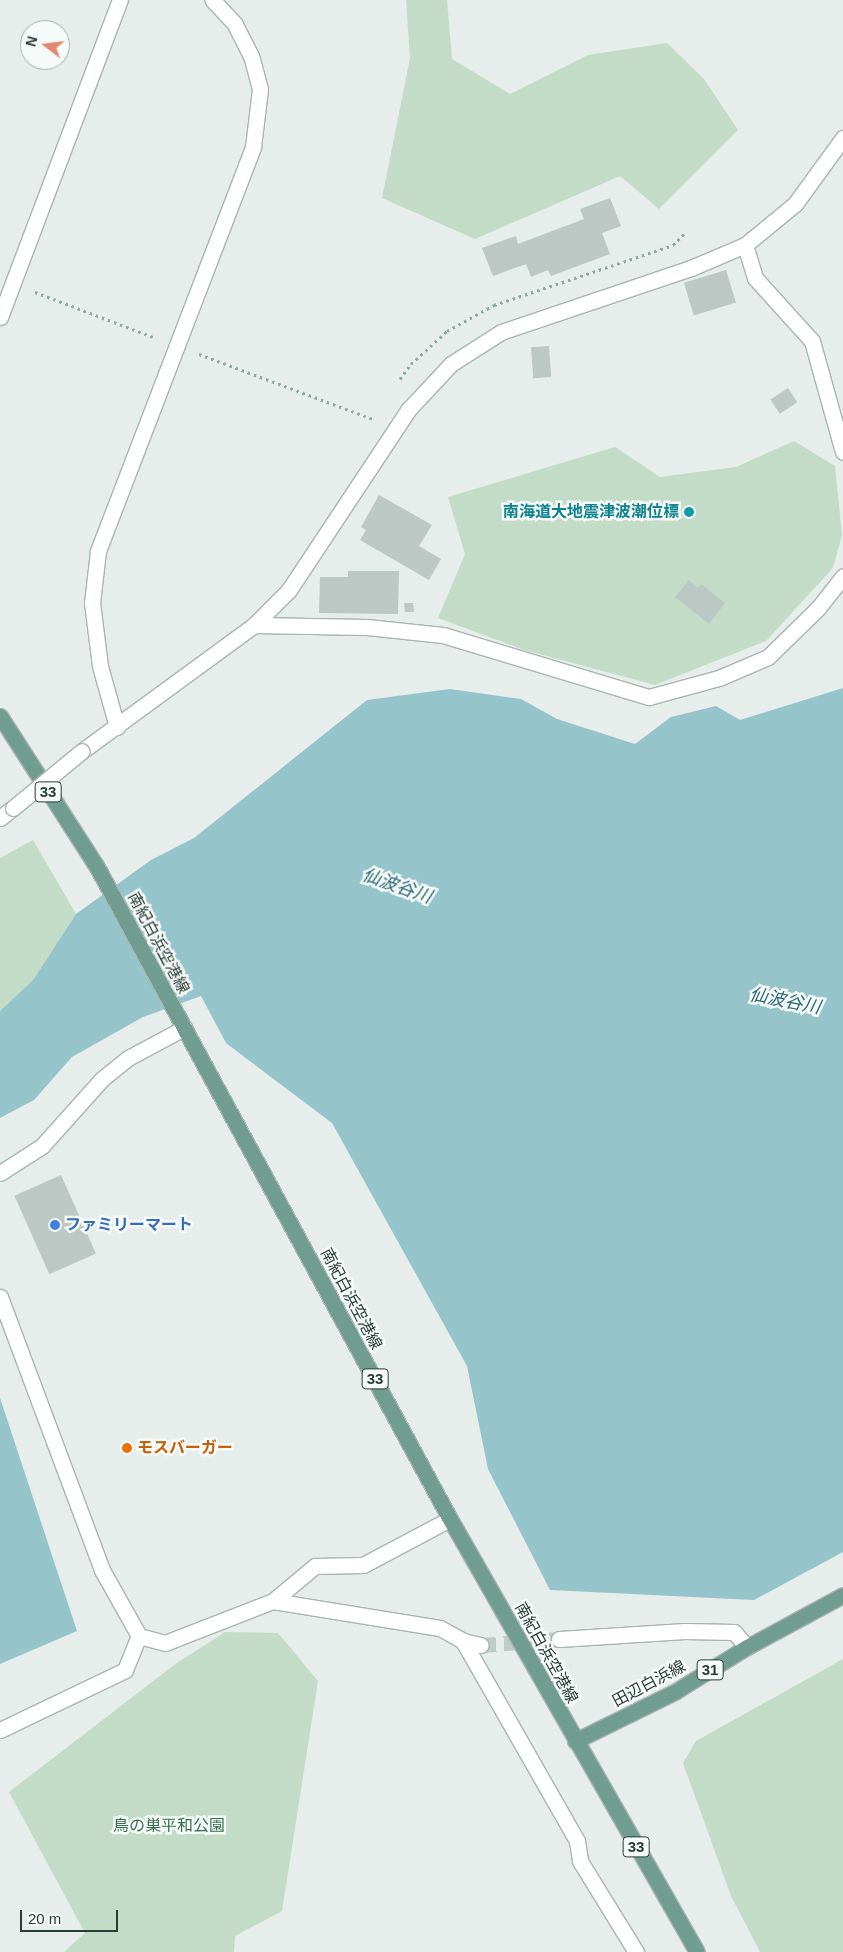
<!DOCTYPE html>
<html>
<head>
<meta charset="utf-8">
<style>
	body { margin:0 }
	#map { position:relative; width:843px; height:1952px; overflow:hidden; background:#e6edea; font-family:Helvetica,"Noto Sans JP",sans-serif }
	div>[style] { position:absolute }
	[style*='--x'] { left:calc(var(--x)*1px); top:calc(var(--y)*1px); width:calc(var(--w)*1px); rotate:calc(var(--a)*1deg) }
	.green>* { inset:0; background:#c2dcc8 }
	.water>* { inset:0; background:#95c4cb }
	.building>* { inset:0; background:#bbc8c3; transform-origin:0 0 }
	.minor-tunnel>* { height:15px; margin-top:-7.5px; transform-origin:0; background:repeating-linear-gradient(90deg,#c0cac6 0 15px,transparent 0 23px) }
	.path>* { height:3px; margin-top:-1.5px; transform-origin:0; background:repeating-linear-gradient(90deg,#8aada1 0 2.5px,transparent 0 6.5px) }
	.roads { filter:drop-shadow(1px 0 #a9b5b1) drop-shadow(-1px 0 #a9b5b1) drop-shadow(0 1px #a9b5b1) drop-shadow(0 -1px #a9b5b1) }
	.minor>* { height:15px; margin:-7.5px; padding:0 7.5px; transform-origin:7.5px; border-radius:7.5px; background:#fff }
	.primary>* { height:15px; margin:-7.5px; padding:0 7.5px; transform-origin:7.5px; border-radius:7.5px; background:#709d90 }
	.bridges { filter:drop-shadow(1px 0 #a9b5b1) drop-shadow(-1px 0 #a9b5b1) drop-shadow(0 1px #a9b5b1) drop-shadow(0 -1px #a9b5b1) }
	.minor-bridge>* { height:15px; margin:-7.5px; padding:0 7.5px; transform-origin:7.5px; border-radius:7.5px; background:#fff }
	.dots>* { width:14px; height:14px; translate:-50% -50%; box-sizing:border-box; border:2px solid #f6faf8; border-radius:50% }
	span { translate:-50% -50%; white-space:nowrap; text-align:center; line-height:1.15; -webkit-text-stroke:5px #f6faf8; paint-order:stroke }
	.shield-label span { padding:1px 4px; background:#f6faf8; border:1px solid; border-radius:4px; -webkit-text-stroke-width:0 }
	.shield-label { font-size:15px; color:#273d37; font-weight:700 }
	.culture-label { font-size:16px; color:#0d838f; font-weight:700 }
	.right { translate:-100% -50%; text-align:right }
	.street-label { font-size:16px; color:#273d37 }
	.shop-label { font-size:16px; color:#366cbe; font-weight:700 }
	.left { translate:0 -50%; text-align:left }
	.food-label { font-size:16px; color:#c56008; font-weight:700 }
	.park-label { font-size:16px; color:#35704a }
	.water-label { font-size:18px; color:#276873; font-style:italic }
	.north { position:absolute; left:20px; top:20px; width:50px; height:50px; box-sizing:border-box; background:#f6faf8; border:1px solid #a3aeab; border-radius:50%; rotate:285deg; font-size:14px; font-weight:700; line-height:20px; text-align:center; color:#273d37 }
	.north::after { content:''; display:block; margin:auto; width:18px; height:22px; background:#e3886f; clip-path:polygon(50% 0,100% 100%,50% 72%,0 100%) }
	.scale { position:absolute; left:20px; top:1910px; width:98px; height:22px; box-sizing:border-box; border:2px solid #273d37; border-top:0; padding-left:6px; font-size:15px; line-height:18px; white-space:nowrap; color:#273d37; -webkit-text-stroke:4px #f6faf8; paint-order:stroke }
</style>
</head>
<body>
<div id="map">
	<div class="green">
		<i style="clip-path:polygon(406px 0,447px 0,452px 59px,510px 94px,588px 55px,667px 43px,704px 79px,738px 130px,659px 209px,620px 176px,475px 239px,382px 198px,410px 58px)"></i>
		<i style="clip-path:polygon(794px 441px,835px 466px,842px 535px,833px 568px,766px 641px,655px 685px,524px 650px,438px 618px,465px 554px,448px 497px,615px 447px,660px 477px,736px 467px)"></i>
		<i style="clip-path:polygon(33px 840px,76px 914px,33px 980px,0 1011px,0 858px)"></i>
		<i style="clip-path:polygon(225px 1632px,278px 1633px,318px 1681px,282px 1911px,235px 1936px,234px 1952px,64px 1952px,85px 1933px,9px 1792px,174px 1665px)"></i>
		<i style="clip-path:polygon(843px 1659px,843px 1952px,760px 1952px,731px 1896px,683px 1763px,696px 1741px)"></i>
	</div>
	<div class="water">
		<i style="clip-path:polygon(843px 688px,843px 1552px,754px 1600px,550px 1590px,488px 1469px,467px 1366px,332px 1123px,226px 1043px,201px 996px,143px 1017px,72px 1057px,34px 1100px,0 1118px,0 1011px,33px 980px,76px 914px,151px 860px,194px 838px,367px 700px,450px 689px,521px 699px,557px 719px,635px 744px,671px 717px,716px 706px,740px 720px)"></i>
		<i style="clip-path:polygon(0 1398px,77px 1631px,0 1664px)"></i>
	</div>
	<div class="building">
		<i style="clip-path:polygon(610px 198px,621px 226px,602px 233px,610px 254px,551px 276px,548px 270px,531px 277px,526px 264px,493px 276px,482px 248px,516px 236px,518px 244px,584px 219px,580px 209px)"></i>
		<i style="left:726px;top:270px;width:34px;height:44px;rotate:73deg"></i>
		<i style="left:549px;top:346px;width:31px;height:18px;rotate:86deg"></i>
		<i style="left:788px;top:388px;width:17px;height:21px;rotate:57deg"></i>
		<i style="clip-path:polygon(379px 495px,432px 525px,419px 546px,441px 559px,429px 580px,360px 540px,366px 530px,361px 527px)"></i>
		<i style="clip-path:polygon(348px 571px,399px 571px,398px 614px,319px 613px,320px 577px,348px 577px)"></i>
		<i style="clip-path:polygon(689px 580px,698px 588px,701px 584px,725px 603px,709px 624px,675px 597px)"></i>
		<i style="clip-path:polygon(404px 603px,413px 603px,414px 612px,405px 612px)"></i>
		<i style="left:61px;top:1175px;width:86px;height:51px;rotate:66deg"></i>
	</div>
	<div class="minor-tunnel">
		<i style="--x:481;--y:1645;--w:78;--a:-4.4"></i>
	</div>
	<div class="path">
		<i style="--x:35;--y:292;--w:126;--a:20.9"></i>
		<i style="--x:199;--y:354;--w:186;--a:20.5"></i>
		<i style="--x:400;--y:379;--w:19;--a:-54"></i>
		<i style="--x:411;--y:364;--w:49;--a:-42.5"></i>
		<i style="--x:447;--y:331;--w:54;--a:-29"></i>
		<i style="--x:494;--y:305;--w:189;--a:-18.5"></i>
		<i style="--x:673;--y:245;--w:17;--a:-45"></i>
	</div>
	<div class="roads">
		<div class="minor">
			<i style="--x:745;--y:245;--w:34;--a:73"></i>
			<i style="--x:755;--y:278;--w:85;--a:47.9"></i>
			<i style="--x:812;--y:341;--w:115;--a:74.4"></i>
			<i style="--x:0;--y:317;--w:339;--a:-69.3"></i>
			<i style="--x:254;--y:625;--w:113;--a:1"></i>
			<i style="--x:367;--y:627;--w:76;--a:6"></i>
			<i style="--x:443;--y:635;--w:215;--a:16.8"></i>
			<i style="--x:649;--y:697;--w:73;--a:-15.2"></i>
			<i style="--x:719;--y:678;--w:53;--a:-23.2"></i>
			<i style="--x:768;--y:657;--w:71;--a:-44.4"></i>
			<i style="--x:819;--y:607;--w:39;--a:-52"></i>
			<i style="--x:117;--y:727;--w:63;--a:-105.6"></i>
			<i style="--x:100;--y:666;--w:64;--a:-97.2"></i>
			<i style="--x:92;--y:603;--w:52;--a:-83.4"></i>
			<i style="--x:98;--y:551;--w:433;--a:-69"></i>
			<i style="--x:253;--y:147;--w:58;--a:-83.1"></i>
			<i style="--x:260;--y:89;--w:34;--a:-105"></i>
			<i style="--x:251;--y:56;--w:36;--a:-117"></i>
			<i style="--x:235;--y:24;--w:33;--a:-133"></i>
			<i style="--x:82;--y:751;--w:213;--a:-36.2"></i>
			<i style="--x:254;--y:625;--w:49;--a:-45"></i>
			<i style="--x:289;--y:590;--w:216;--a:-56.5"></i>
			<i style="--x:408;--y:410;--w:63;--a:-46.9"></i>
			<i style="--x:451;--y:364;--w:59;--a:-32.6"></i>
			<i style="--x:501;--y:332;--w:200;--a:-18.6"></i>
			<i style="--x:691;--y:268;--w:59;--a:-23.1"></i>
			<i style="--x:745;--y:245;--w:65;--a:-39.4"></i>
			<i style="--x:795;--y:204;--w:82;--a:-54"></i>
			<i style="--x:0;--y:818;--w:16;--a:-38"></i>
			<i style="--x:0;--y:1173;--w:50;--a:-32.7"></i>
			<i style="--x:42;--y:1146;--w:90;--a:-48.2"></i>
			<i style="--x:102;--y:1079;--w:33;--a:-39"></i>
			<i style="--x:128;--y:1058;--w:64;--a:-28.2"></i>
			<i style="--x:0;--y:1297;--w:291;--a:69.5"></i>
			<i style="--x:102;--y:1570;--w:76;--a:60.7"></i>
			<i style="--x:139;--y:1636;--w:27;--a:15"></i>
			<i style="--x:165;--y:1643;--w:116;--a:-21.3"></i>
			<i style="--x:273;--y:1601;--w:55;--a:-39.8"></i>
			<i style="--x:315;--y:1566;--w:48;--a:-1.2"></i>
			<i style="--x:363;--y:1565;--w:98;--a:-27.9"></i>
			<i style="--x:273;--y:1601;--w:169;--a:9.2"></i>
			<i style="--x:440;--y:1628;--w:26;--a:29"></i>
			<i style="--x:463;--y:1641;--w:18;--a:13"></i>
			<i style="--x:559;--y:1639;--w:126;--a:-3.6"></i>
			<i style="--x:685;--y:1631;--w:49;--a:1.2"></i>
			<i style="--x:734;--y:1632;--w:20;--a:49"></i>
			<i style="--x:463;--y:1641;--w:230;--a:60.3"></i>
			<i style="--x:577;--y:1841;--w:20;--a:81"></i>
			<i style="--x:580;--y:1861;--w:107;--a:58.4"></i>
			<i style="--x:0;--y:1730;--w:139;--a:-25.6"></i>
			<i style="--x:125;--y:1670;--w:37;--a:-68"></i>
		</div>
		<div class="primary">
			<i style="--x:0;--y:716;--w:179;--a:57.3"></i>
			<i style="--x:97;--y:867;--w:741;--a:61.57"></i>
			<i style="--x:450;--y:1519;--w:498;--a:60.3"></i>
			<i style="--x:575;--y:1741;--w:113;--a:-26.3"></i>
			<i style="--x:676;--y:1691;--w:84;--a:-31.8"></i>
			<i style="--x:747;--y:1647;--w:109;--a:-28.4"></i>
		</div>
	</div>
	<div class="bridges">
		<div class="minor-bridge">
			<i style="--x:13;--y:808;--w:89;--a:-39.6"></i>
		</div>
	</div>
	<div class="dots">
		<i style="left:689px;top:512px;background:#0f9aa8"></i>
		<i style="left:55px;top:1225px;background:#3f7fe0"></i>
		<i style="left:127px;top:1448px;background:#e8710a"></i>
	</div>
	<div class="shield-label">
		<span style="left:48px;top:792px">33</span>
		<span style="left:375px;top:1379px">33</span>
		<span style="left:710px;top:1670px">31</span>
		<span style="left:636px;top:1847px">33</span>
	</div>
	<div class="culture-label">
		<span class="right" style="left:679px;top:512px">南海道大地震津波潮位標</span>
	</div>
	<div class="street-label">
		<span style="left:158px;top:943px;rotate:62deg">南紀白浜空港線</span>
		<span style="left:351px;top:1299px;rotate:62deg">南紀白浜空港線</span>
		<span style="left:546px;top:1653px;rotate:61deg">南紀白浜空港線</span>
		<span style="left:649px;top:1684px;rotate:-28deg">田辺白浜線</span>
	</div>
	<div class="shop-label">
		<span class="left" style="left:65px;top:1225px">ファミリーマート</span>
	</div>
	<div class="food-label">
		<span class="left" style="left:137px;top:1448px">モスバーガー</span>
	</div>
	<div class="park-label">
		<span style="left:169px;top:1826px">鳥の巣平和公園</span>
	</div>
	<div class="water-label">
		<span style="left:397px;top:886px;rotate:19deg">仙波谷川</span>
		<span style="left:785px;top:1001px;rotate:11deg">仙波谷川</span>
	</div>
	<div class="north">N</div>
	<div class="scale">20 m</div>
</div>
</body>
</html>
